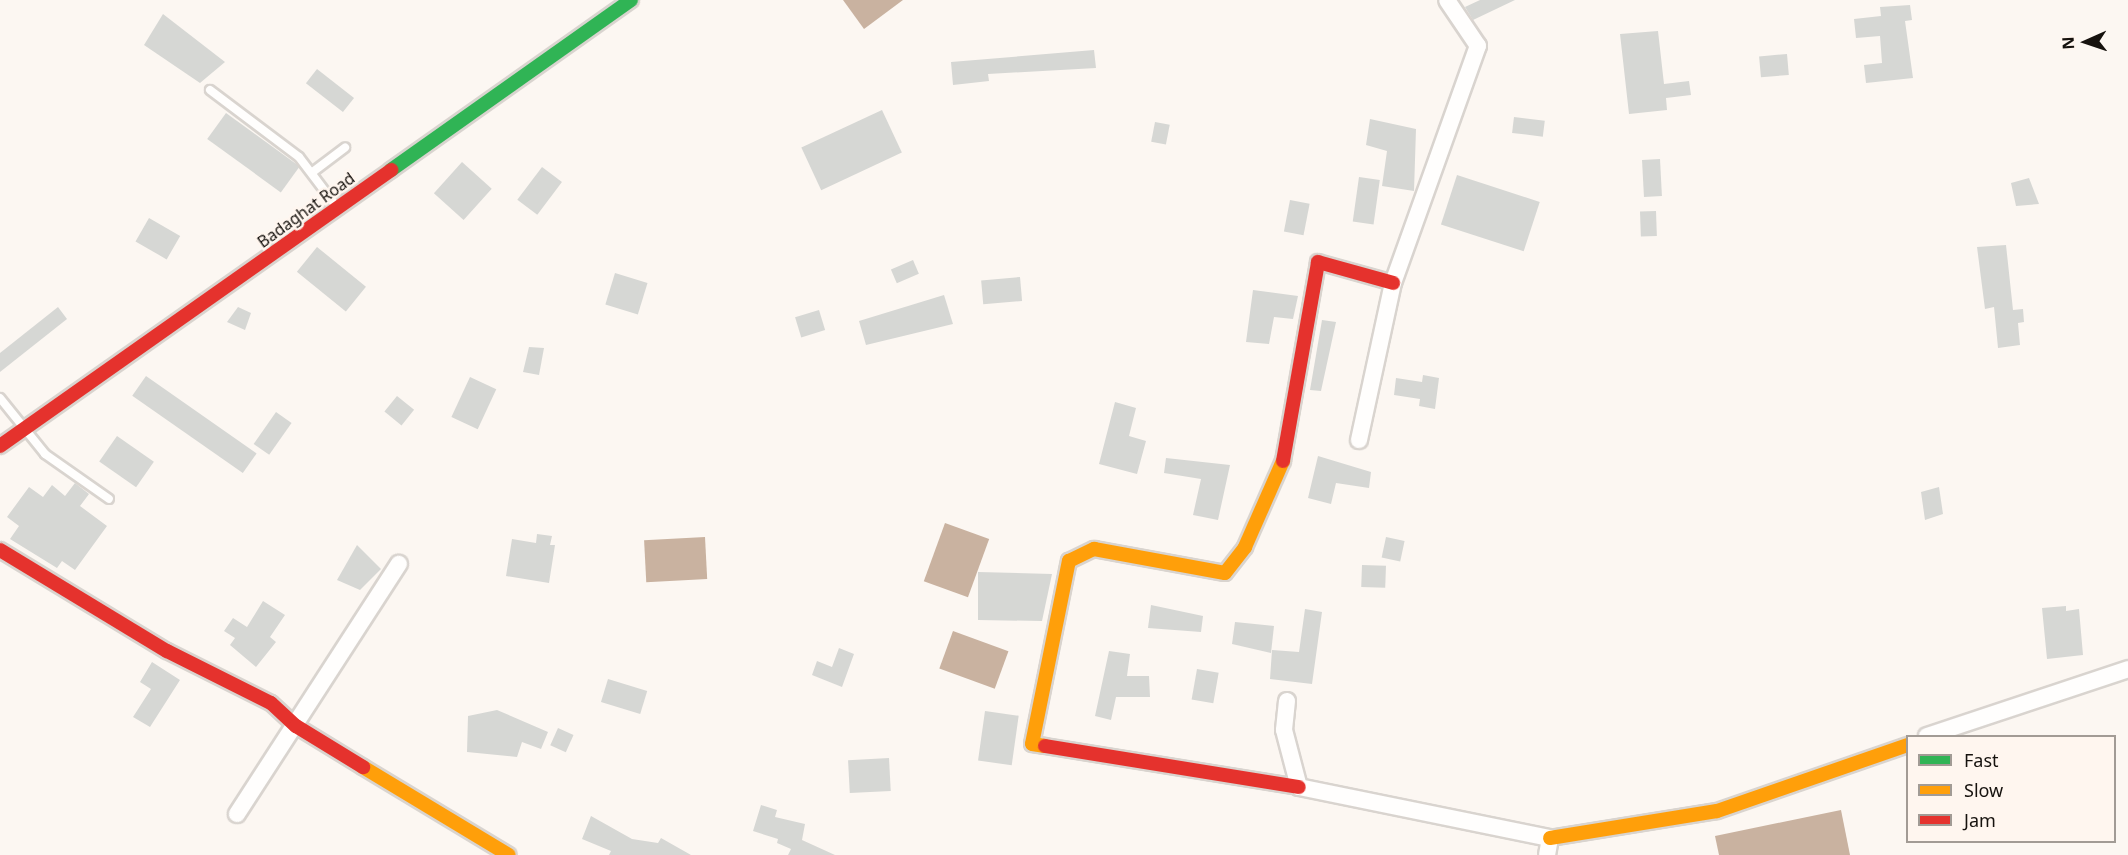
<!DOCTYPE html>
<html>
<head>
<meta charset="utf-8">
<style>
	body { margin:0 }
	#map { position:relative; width:2128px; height:855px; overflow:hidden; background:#fcf7f2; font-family:"Noto Sans",sans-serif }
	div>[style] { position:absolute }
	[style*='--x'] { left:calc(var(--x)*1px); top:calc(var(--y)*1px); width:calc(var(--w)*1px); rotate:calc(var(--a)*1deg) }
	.water>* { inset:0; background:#c9b2a0; transform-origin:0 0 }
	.building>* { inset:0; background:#d6d7d4; transform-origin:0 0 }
	.roads { filter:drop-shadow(2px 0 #d9d4cf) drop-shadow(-2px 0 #d9d4cf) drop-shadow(0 2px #d9d4cf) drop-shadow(0 -2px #d9d4cf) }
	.lane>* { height:8px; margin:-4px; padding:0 4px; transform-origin:4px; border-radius:4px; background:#fffefd }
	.street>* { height:16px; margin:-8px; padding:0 8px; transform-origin:8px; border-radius:8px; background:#fffefd }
	.fast>* { height:14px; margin:-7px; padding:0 7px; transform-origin:7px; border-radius:7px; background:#30b455 }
	.slow>* { height:14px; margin:-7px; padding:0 7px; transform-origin:7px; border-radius:7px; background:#ff9f0a }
	.jam>* { height:14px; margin:-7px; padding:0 7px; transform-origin:7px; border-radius:7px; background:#e5322d }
	span { translate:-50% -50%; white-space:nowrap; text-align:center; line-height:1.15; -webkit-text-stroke:5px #fff6ef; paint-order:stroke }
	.street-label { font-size:16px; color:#16120e }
	.legend { position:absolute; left:1906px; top:735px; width:210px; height:108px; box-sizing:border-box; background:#fff6ef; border:2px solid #a29b95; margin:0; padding:8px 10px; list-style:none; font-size:18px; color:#16120e }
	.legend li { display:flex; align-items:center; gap:12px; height:30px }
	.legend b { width:30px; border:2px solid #a29b95 }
	.north { position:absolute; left:2056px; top:12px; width:60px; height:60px; -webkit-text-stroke:4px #fff6ef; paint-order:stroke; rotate:267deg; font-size:16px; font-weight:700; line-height:24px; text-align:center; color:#16120e }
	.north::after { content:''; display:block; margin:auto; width:21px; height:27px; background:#16120e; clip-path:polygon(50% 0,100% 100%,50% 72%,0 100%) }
</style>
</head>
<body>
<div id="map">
	<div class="water">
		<i style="clip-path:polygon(843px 0,903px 0,864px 29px)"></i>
		<i style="left:945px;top:523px;width:47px;height:62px;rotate:20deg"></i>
		<i style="left:705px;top:537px;width:42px;height:61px;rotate:87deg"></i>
		<i style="left:953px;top:631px;width:59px;height:40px;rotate:20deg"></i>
		<i style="clip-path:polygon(1841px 810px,1850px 855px,1719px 855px,1715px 836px)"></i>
	</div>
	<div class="building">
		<i style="clip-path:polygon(1480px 0,1515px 0,1473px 20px,1465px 7px)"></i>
		<i style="clip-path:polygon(1910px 5px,1912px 20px,1905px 21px,1913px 78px,1866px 83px,1864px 65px,1882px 63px,1880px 36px,1856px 38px,1854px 19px,1881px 16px,1880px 7px)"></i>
		<i style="clip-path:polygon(163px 14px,225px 62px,200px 83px,144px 45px)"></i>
		<i style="clip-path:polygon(1658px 31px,1664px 84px,1689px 81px,1691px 95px,1666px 98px,1667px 110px,1629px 114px,1620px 34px)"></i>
		<i style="clip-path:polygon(1094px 50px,1096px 68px,988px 74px,989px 81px,953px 85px,951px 62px)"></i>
		<i style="left:1787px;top:54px;width:21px;height:28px;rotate:85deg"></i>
		<i style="left:317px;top:69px;width:47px;height:18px;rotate:38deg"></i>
		<i style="left:882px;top:110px;width:47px;height:89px;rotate:65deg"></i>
		<i style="left:226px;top:113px;width:91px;height:32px;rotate:36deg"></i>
		<i style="left:1514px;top:117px;width:31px;height:16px;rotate:7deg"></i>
		<i style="clip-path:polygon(1370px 119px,1416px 129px,1414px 191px,1382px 186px,1387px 151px,1366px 145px)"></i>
		<i style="left:1155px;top:122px;width:15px;height:20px;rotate:11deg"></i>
		<i style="left:1660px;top:159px;width:37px;height:18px;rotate:87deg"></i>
		<i style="left:462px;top:162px;width:40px;height:42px;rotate:42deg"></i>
		<i style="left:542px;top:167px;width:25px;height:41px;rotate:37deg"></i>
		<i style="left:1457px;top:175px;width:87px;height:52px;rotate:18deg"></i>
		<i style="left:1359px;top:177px;width:21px;height:45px;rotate:8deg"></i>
		<i style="clip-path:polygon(2029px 178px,2039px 204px,2016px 206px,2011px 183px)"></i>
		<i style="left:1290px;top:200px;width:20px;height:32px;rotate:11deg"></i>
		<i style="left:1656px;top:211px;width:25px;height:16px;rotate:88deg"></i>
		<i style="left:149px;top:218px;width:36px;height:27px;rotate:30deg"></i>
		<i style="clip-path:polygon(2006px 245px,2013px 310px,2023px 309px,2024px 322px,2018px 323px,2020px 345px,1998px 348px,1994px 307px,1985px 309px,1977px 247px)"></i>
		<i style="left:317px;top:247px;width:63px;height:32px;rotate:39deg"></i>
		<i style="left:913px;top:260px;width:15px;height:24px;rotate:67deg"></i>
		<i style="left:615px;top:273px;width:34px;height:33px;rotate:17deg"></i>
		<i style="left:1020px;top:277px;width:24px;height:39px;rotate:85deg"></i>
		<i style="clip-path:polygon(1253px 290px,1298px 296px,1293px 319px,1274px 317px,1269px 344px,1246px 342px)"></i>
		<i style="clip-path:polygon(944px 295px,953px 324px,866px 345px,859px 321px)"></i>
		<i style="clip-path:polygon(58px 307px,67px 319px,0 372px,0 353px)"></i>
		<i style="clip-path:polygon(238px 307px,251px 313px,245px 330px,227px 322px)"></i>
		<i style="left:819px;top:310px;width:21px;height:25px;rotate:73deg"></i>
		<i style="clip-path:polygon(1322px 320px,1336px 322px,1321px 391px,1310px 390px)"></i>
		<i style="clip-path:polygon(529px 347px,544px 348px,539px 375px,523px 372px)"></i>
		<i style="clip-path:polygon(1423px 375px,1439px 378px,1435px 409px,1419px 406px,1420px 399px,1394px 395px,1396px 378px,1422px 382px)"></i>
		<i style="left:146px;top:376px;width:135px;height:24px;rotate:35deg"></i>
		<i style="left:470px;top:377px;width:29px;height:44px;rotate:25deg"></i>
		<i style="left:397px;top:396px;width:22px;height:20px;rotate:39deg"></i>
		<i style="clip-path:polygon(1115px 402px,1136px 408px,1129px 436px,1146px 441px,1137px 474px,1099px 464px)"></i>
		<i style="left:276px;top:412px;width:19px;height:39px;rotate:35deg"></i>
		<i style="left:117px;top:436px;width:45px;height:31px;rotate:35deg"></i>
		<i style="clip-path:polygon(1318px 456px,1371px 472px,1369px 488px,1336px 483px,1331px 504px,1308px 498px)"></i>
		<i style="clip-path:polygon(1166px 458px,1230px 465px,1218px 520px,1193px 515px,1201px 479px,1164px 473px)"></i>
		<i style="clip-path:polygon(75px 483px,89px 494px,80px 506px,107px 526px,75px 570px,62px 561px,57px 568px,10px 539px,19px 526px,7px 517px,29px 487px,43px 497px,52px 485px,65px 496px)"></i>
		<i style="clip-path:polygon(1939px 487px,1943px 514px,1925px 520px,1921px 492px)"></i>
		<i style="clip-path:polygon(537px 534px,552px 536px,550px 545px,555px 545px,549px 583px,506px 576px,512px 539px,536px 543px)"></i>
		<i style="left:1386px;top:537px;width:19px;height:21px;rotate:12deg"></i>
		<i style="clip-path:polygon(357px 545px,381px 569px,360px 590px,337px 580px)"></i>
		<i style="left:1362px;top:565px;width:24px;height:22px;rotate:2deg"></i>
		<i style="clip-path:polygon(978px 572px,1052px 574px,1042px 621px,978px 620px)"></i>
		<i style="clip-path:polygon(263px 601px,285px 615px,270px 637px,276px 642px,256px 667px,230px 645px,235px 638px,224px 631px,233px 618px,247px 627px)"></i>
		<i style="clip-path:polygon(1151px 605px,1203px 616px,1201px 632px,1148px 628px)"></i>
		<i style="clip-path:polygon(2066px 606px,2066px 611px,2079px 609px,2083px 655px,2047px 659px,2042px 608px)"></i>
		<i style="clip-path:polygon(1305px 609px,1322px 612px,1312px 684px,1270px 679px,1272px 650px,1299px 652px)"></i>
		<i style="clip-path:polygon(1235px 622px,1274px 626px,1271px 653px,1232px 644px)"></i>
		<i style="clip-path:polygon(839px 648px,854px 654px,842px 687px,812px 675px,817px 661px,832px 667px)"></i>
		<i style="clip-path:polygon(1109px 651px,1130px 654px,1127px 676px,1149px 676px,1150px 697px,1116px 697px,1111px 720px,1095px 716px)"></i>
		<i style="clip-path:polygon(152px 662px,180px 680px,150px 727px,133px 717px,151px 689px,140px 682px)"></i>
		<i style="left:1197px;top:669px;width:22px;height:31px;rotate:10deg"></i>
		<i style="left:608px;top:679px;width:41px;height:24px;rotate:17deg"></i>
		<i style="clip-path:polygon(497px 710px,548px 732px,541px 749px,522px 742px,517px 757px,467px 752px,468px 716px)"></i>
		<i style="left:985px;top:711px;width:34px;height:50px;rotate:8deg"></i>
		<i style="left:558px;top:728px;width:17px;height:19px;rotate:24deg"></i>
		<i style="left:889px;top:758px;width:33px;height:41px;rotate:87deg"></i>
		<i style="clip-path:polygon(761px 805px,777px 810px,775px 817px,805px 824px,802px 840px,835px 855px,788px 855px,791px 849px,777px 843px,778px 839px,753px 831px)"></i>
		<i style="clip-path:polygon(591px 816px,632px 839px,658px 843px,661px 838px,691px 855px,609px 855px,611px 851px,582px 839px)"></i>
	</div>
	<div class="roads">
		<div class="lane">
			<i style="--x:210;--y:90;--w:111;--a:37"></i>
			<i style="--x:299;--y:157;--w:61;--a:52.9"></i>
			<i style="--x:314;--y:171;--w:39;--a:-37"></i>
			<i style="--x:0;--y:398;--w:72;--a:51.2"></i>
			<i style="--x:45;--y:454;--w:78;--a:35.1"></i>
		</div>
		<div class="street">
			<i style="--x:1359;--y:440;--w:161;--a:-77.8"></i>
			<i style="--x:1393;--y:283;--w:252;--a:-70.3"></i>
			<i style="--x:1478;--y:46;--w:55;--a:-124"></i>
			<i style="--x:1287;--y:701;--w:29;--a:96"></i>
			<i style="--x:1284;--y:730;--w:59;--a:75.3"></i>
			<i style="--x:1299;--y:787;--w:256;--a:11.5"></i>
			<i style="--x:1550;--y:838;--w:17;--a:100"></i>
			<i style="--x:1927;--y:736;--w:212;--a:-18.4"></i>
			<i style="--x:237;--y:814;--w:298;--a:-57.1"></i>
		</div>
		<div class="fast">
			<i style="--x:391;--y:170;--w:294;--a:-35.3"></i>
		</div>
		<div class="slow">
			<i style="--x:1045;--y:746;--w:13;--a:-171"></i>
			<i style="--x:1032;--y:744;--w:187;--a:-78.6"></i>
			<i style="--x:1069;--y:561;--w:28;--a:-26"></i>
			<i style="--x:1094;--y:549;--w:133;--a:10.4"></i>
			<i style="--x:1225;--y:573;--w:33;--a:-52"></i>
			<i style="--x:1245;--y:547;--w:94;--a:-66.2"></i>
			<i style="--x:363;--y:767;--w:170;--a:31.1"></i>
			<i style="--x:1550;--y:838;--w:169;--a:-9.2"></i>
			<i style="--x:1717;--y:811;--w:202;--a:-19.1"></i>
		</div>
		<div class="jam">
			<i style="--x:0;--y:446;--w:479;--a:-35.2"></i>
			<i style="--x:1283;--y:461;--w:202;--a:-80"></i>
			<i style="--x:1318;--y:262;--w:78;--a:15.6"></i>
			<i style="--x:0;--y:550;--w:195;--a:31.2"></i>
			<i style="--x:167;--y:651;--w:116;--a:26.6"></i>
			<i style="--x:271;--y:703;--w:34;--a:43"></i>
			<i style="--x:296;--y:726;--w:79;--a:31.5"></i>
			<i style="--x:1045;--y:746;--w:257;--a:9.2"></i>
		</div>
	</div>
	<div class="street-label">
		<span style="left:306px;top:210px;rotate:-36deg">Badaghat Road</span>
	</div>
	<ul class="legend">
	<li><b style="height:8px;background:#30b455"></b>Fast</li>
	<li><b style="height:8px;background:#ff9f0a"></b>Slow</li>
	<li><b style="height:8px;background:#e5322d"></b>Jam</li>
	</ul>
	<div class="north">N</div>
</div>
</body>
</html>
